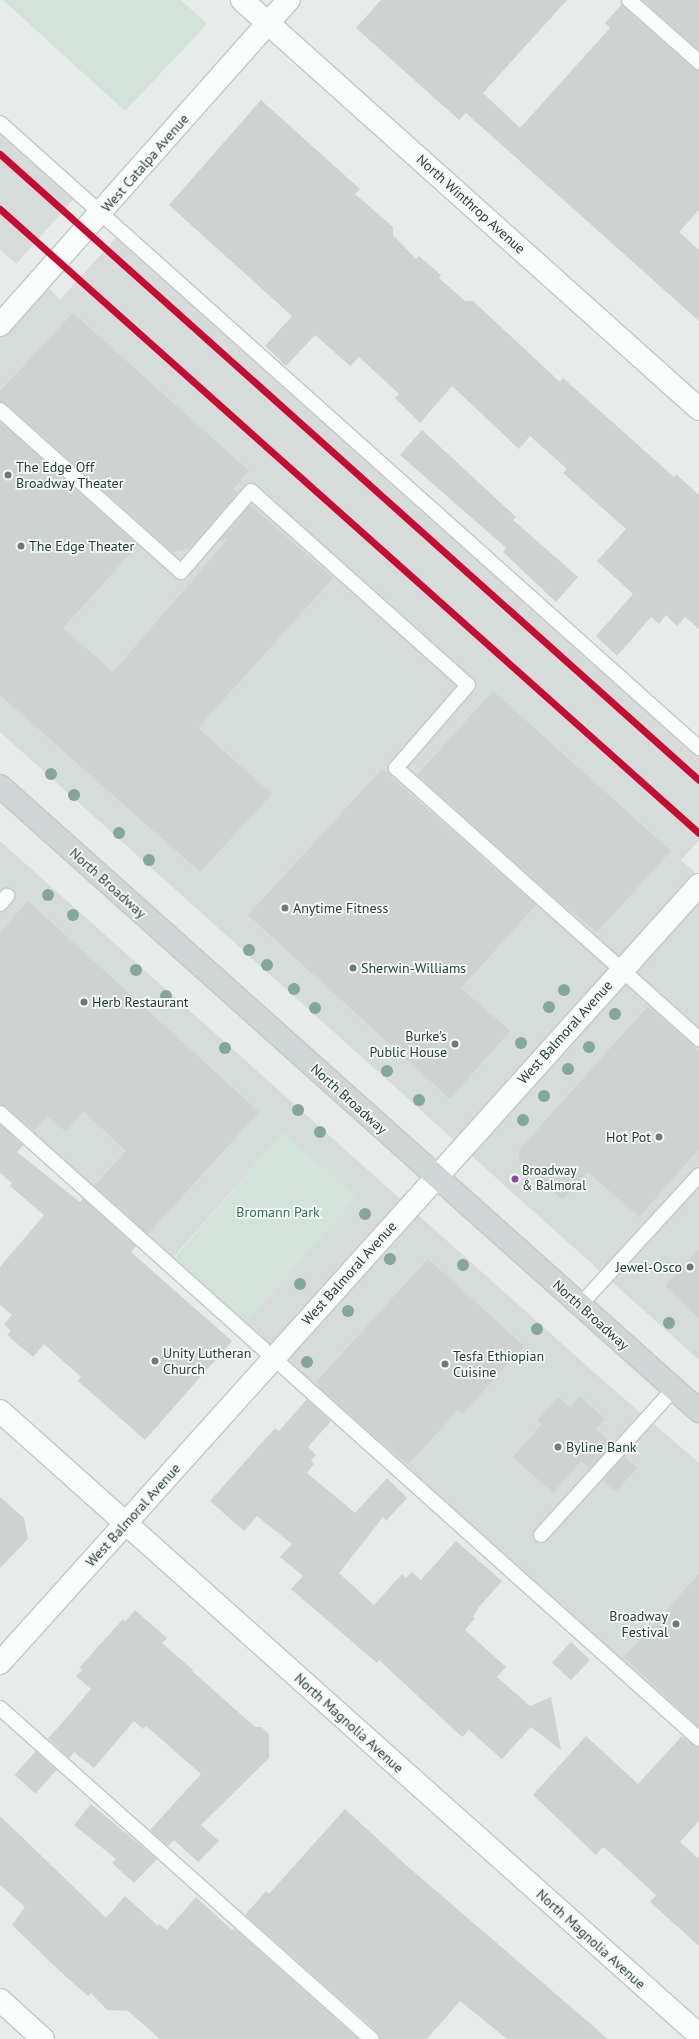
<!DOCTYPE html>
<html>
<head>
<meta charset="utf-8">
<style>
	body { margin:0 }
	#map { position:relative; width:699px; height:2039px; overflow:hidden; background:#e7ebea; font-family:"PT Sans",sans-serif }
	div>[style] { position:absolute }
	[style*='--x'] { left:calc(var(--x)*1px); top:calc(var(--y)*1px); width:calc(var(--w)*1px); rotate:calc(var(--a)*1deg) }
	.built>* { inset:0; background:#d6dcda }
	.green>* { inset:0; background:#d2e3d9; transform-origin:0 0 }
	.building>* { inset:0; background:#ced3d1; transform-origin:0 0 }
	.roads { filter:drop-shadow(1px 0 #c4c8c7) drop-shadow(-1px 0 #c4c8c7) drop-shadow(0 1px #c4c8c7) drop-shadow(0 -1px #c4c8c7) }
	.lane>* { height:14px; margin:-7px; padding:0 7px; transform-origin:7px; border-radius:7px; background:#fbfcfc }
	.street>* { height:22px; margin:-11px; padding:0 11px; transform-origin:11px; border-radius:11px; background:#fbfcfc }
	.primary>* { height:22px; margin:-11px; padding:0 11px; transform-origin:11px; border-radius:11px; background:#d0d6d5 }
	.metro-1>* { height:7px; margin:-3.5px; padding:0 3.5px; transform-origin:3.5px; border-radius:3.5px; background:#c60c30 }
	.trees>* { width:12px; height:12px; margin:-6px; border-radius:50%; background:#84a896 }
	.dots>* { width:11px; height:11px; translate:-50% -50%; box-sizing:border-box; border:2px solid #f6faf8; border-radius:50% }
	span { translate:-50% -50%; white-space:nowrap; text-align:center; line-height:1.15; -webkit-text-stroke:3.5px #f6faf8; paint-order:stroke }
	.bus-label { font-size:13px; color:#263e3a }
	.left { translate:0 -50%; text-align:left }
	.street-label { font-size:14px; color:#263e3a }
	.poi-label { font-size:14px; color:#263e3a }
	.right { translate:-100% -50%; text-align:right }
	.park-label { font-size:14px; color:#337152 }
</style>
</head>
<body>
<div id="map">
	<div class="built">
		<i style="clip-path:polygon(0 123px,79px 193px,16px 264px,0 249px)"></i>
		<i style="clip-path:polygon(122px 231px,699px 748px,699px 840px,681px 860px,699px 876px,699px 1360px,0 732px,0 338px,47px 286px,60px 300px)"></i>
		<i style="clip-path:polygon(0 841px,607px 1384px,699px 1463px,699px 1737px,277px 1358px,280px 1353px,245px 1322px,355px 1197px,283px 1133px,172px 1259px,0 1107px)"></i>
	</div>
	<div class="green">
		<i style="clip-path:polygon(3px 0,181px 0,207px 24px,125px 111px)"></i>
		<i style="left:283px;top:1133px;width:97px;height:168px;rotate:41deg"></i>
	</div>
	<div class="building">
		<i style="clip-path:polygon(381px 0,567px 0,483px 93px,520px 128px,610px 28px,605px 23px,622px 4px,693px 68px,699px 70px,699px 210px,679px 232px,699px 250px,699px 321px,466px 113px,459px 120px,356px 28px)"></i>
		<i style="clip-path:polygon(642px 0,699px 0,699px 51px)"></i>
		<i style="clip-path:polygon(261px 100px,360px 189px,355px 194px,393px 227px,393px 235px,416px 259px,419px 256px,441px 275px,439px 278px,465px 301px,473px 301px,560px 382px,563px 378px,674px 477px,676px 474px,699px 495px,699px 629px,685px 617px,677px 626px,666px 615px,659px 624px,651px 617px,617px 656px,596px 636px,633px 594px,597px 561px,626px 529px,563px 473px,567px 469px,530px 436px,519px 449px,452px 386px,420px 423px,395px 398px,399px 394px,359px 357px,350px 366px,315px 335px,286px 366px,265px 346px,292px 316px,169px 205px)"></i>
		<i style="clip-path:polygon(73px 313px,249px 471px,233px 489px,238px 493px,191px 548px,172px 552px,6px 404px,0 402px,0 391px)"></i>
		<i style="clip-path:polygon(0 421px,138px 545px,63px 628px,113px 672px,228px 539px,219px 541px,250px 505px,333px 578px,198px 728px,272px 794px,200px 872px,0 695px)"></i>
		<i style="clip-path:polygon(422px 430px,516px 517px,513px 520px,578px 577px,556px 602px,503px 552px,506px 548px,400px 455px)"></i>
		<i style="clip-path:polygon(493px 691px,671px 851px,597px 932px,547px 892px,417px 775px)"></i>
		<i style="clip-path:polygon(382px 769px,536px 905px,461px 988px,510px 1031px,450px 1099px,248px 915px)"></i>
		<i style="clip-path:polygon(28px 901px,259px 1112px,148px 1234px,94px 1186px,126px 1151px,83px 1111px,66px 1132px,47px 1116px,34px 1132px,6px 1107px,0 1105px,0 932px)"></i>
		<i style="clip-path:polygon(648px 1006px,699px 1051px,699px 1149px,639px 1217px,588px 1172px,563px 1200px,519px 1162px,519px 1150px)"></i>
		<i style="clip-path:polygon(0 1124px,23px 1145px,17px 1152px,80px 1202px,83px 1198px,136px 1246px,131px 1252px,232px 1341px,145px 1440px,78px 1381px,81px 1377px,44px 1344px,33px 1357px,7px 1335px,11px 1331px,4px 1324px,12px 1315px,0 1305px,0 1267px,44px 1215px,10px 1186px,12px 1183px,0 1173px)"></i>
		<i style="clip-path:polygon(699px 1248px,699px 1318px,665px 1286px)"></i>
		<i style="clip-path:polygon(428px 1259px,524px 1346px,463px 1414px,458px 1410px,408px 1465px,318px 1387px,320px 1385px,316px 1382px)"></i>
		<i style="clip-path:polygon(580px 1396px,605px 1419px,596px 1429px,612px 1444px,590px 1469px,581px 1461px,553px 1493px,513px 1457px,542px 1424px,537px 1420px,558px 1397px,570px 1407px)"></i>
		<i style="clip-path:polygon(307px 1399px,331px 1421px,308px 1447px,316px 1455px,311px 1460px,314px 1464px,307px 1473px,355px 1513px,387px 1478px,407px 1498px,386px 1521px,383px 1517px,339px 1573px,374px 1605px,402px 1574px,406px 1578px,412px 1572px,421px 1580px,456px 1541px,502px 1581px,479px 1607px,473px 1617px,475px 1618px,465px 1630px,506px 1667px,497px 1677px,530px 1706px,551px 1697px,561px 1750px,531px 1727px,502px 1759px,469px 1730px,462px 1737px,379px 1660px,377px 1663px,291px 1589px,303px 1576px,280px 1557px,292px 1544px,257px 1516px,244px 1531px,210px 1501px,275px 1428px,279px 1431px)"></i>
		<i style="left:624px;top:1456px;width:18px;height:32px;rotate:43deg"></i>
		<i style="clip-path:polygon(0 1497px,24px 1518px,28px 1539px,0 1568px)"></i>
		<i style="clip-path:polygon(699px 1574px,699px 1728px,624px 1657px)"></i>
		<i style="clip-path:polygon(135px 1610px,167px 1638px,162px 1643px,193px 1670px,192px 1671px,255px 1727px,261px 1727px,269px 1734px,269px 1758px,201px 1825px,219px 1841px,198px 1862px,174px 1840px,168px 1846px,150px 1830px,201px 1774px,146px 1726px,143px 1729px,134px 1721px,94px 1768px,74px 1752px,69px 1758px,48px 1739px,91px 1689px,76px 1676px,82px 1670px,79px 1668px,123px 1619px,125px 1622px)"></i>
		<i style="left:571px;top:1642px;width:26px;height:28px;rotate:43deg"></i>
		<i style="clip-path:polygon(586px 1736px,638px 1784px,682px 1736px,699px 1747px,699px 1821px,680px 1842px,699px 1859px,699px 1946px,650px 1902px,656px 1895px,605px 1848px,602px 1848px,596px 1855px,533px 1795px)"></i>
		<i style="left:36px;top:1751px;width:28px;height:32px;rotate:42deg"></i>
		<i style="clip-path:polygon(91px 1804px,157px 1859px,134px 1883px,112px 1863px,116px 1859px,74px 1825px)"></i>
		<i style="clip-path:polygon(345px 1809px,406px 1865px,608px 2039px,507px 2039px,460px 2001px,427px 2039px,380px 2039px,378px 2033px,245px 1915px,266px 1891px,269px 1894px)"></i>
		<i style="clip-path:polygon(0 1816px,106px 1918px,125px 1896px,158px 1926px,159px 1924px,167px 1930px,196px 1897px,232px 1930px,234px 1928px,359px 2039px,160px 2039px,128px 2011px,107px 2010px,91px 1993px,88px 1996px,65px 1976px,12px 1925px,25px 1907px,0 1885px)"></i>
	</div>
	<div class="roads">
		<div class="lane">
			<i style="--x:629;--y:0;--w:94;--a:41.5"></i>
			<i style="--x:0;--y:123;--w:938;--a:41.8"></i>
			<i style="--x:0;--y:410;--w:243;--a:41.8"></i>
			<i style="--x:181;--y:572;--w:107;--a:-49.2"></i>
			<i style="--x:251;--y:491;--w:291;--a:41.8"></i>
			<i style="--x:468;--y:685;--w:110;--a:130.9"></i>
			<i style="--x:396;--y:768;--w:407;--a:41.8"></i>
			<i style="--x:0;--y:904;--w:11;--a:-49"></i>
			<i style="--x:0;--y:1113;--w:938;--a:41.85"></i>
			<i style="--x:580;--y:1305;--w:176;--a:-47.5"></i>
			<i style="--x:541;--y:1535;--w:197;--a:-47.7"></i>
			<i style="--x:0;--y:1708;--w:498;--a:41.7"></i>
		</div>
		<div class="street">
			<i style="--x:242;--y:0;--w:613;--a:41.83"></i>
			<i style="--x:0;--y:325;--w:435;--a:-48.4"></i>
			<i style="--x:0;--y:1411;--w:937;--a:41.76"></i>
			<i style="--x:0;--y:1663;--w:1046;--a:-48.06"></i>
			<i style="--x:0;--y:2000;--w:58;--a:42.2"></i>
		</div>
		<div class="primary">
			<i style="--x:0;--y:786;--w:938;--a:41.8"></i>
		</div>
	</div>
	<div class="metro-1">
		<i style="--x:0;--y:154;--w:938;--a:41.85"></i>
		<i style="--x:0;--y:209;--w:937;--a:41.76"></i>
	</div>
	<div class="trees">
		<i style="left:51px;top:774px"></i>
		<i style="left:74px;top:795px"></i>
		<i style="left:119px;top:833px"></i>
		<i style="left:149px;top:860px"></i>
		<i style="left:48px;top:895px"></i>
		<i style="left:73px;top:915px"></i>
		<i style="left:249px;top:950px"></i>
		<i style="left:267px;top:965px"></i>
		<i style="left:136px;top:970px"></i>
		<i style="left:294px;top:989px"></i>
		<i style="left:564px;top:990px"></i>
		<i style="left:166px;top:996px"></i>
		<i style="left:549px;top:1007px"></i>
		<i style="left:315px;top:1008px"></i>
		<i style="left:615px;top:1014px"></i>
		<i style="left:521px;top:1043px"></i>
		<i style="left:589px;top:1047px"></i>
		<i style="left:225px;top:1048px"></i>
		<i style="left:568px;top:1069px"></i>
		<i style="left:387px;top:1071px"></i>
		<i style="left:544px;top:1096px"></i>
		<i style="left:419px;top:1100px"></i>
		<i style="left:298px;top:1110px"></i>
		<i style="left:523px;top:1120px"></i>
		<i style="left:320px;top:1132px"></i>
		<i style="left:365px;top:1214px"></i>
		<i style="left:390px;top:1259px"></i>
		<i style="left:463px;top:1265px"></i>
		<i style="left:300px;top:1284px"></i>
		<i style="left:348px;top:1311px"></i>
		<i style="left:669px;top:1323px"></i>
		<i style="left:537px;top:1329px"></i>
		<i style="left:307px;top:1362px"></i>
	</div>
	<div class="dots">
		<i style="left:8px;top:475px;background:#6a7b78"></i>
		<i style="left:21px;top:546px;background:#6a7b78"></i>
		<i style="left:285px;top:908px;background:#6a7b78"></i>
		<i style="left:353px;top:968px;background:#6a7b78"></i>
		<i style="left:84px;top:1002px;background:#6a7b78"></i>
		<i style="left:455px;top:1044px;background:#6a7b78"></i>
		<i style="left:659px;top:1137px;background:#6a7b78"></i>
		<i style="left:515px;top:1179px;background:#8e44ad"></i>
		<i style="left:690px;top:1267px;background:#6a7b78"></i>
		<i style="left:155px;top:1361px;background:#6a7b78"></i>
		<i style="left:445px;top:1364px;background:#6a7b78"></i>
		<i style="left:558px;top:1447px;background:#6a7b78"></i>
		<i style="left:676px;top:1624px;background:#6a7b78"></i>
	</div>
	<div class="bus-label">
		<span class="left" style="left:522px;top:1179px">Broadway<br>&amp; Balmoral</span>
	</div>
	<div class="street-label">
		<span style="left:145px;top:163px;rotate:-49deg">West Catalpa Avenue</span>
		<span style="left:471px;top:204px;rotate:42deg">North Winthrop Avenue</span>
		<span style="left:108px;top:883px;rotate:42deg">North Broadway</span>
		<span style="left:565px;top:1032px;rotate:-48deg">West Balmoral Avenue</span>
		<span style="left:349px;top:1099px;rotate:42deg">North Broadway</span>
		<span style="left:349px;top:1273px;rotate:-48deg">West Balmoral Avenue</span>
		<span style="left:591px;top:1315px;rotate:42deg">North Broadway</span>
		<span style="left:133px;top:1515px;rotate:-48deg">West Balmoral Avenue</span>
		<span style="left:349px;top:1723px;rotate:42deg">North Magnolia Avenue</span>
		<span style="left:591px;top:1939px;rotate:42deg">North Magnolia Avenue</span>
	</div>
	<div class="poi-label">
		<span class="left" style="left:16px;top:475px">The Edge Off<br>Broadway Theater</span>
		<span class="left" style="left:29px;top:546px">The Edge Theater</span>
		<span class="left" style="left:293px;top:908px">Anytime Fitness</span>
		<span class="left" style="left:361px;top:968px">Sherwin-Williams</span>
		<span class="left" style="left:92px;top:1002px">Herb Restaurant</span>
		<span class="right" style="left:447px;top:1044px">Burke’s<br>Public House</span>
		<span class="right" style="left:651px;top:1137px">Hot Pot</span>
		<span class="right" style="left:682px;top:1267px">Jewel-Osco</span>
		<span class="left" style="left:163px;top:1361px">Unity Lutheran<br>Church</span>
		<span class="left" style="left:453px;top:1364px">Tesfa Ethiopian<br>Cuisine</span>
		<span class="left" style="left:566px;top:1447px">Byline Bank</span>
		<span class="right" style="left:668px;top:1624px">Broadway<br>Festival</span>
	</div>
	<div class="park-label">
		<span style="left:278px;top:1212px">Bromann Park</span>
	</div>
</div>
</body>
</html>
